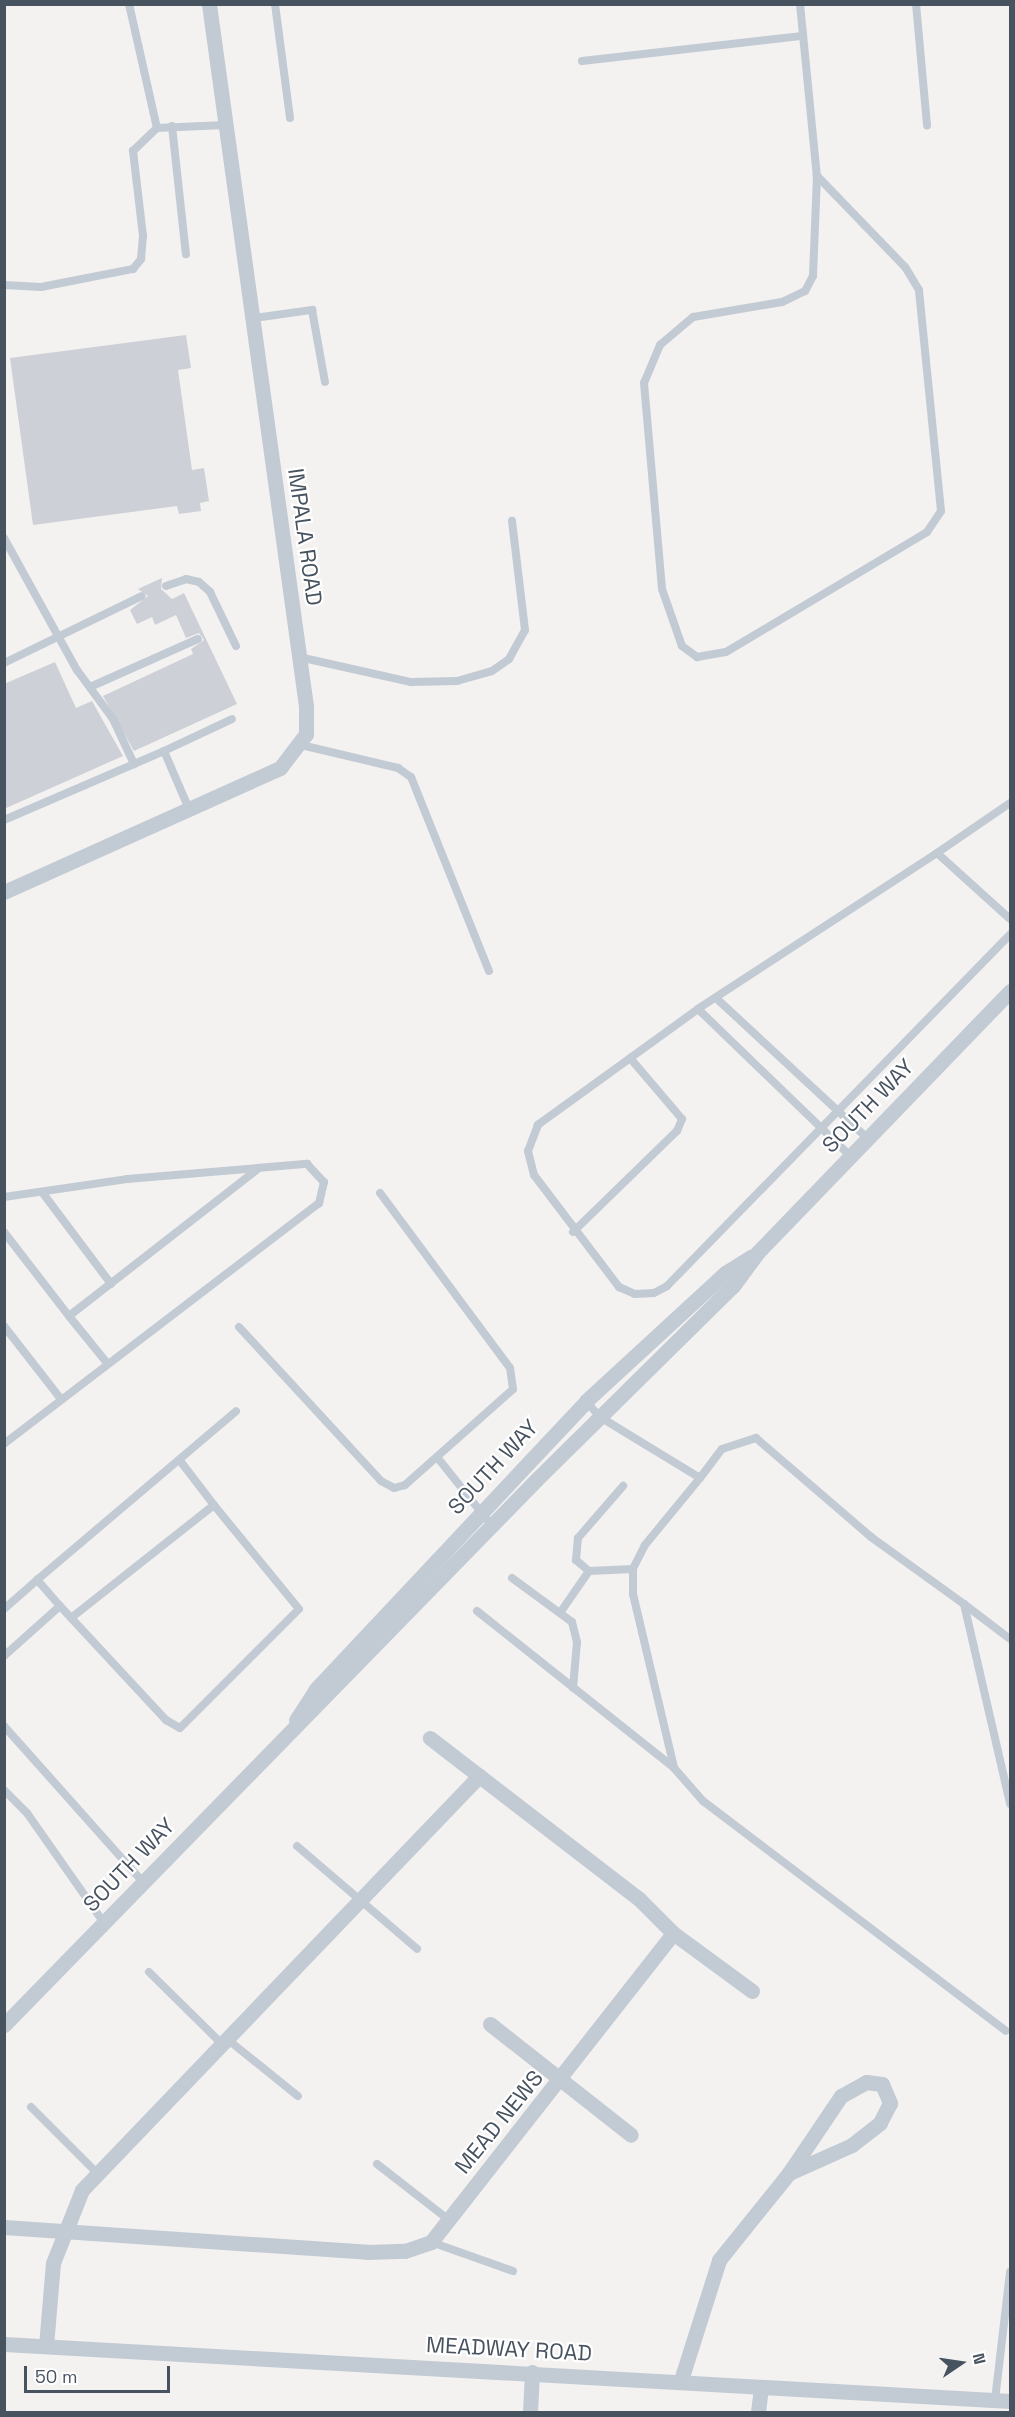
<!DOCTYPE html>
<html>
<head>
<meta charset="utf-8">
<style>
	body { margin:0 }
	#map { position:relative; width:1015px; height:2417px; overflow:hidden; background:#f4f1f1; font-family:"Space Grotesk",sans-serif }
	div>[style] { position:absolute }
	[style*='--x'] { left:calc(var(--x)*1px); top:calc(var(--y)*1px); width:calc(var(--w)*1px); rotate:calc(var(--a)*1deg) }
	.building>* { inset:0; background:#cdd0d6 }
	.service>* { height:8px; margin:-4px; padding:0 4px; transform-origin:4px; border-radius:4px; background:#c2cbd3 }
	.minor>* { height:15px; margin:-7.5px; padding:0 7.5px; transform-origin:7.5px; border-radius:7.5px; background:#c2cbd3 }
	span { translate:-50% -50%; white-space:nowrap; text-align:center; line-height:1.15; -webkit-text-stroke:4.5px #fff; paint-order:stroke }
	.street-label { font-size:22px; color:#485360 }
	.frame { position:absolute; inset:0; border:6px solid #485360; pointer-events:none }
	.north { position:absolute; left:931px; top:2333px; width:60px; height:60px; -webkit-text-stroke:4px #fff; paint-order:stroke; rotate:77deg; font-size:16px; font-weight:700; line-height:24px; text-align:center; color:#485360 }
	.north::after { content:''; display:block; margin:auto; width:21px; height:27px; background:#485360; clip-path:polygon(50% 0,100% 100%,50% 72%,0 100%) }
	.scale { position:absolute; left:24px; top:2366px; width:146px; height:27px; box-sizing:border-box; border:3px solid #485360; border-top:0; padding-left:8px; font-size:18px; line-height:21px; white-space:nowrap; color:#485360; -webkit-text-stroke:4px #fff; paint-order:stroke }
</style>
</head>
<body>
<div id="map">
	<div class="building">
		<i style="clip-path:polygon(186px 335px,191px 368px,178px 370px,192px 470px,204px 468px,209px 501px,200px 503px,201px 511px,179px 514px,177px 506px,33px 525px,10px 358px)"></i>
		<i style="clip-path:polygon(162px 578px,161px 589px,172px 599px,184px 593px,237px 704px,134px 751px,103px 696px,193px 654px,191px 649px,204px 640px,199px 633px,186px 638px,176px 615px,155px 625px,152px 617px,137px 624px,130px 610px,148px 596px,138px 589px)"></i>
		<i style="clip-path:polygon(55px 662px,76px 708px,92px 701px,123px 756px,4px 809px,4px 684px)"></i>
	</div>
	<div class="service">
		<i style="--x:129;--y:4;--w:127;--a:77.3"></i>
		<i style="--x:275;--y:4;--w:115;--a:82.5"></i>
		<i style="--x:800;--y:4;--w:173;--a:84.4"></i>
		<i style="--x:817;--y:176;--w:100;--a:92.3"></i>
		<i style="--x:813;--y:276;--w:17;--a:118"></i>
		<i style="--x:805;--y:291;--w:25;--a:154"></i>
		<i style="--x:782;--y:302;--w:90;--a:170.4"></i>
		<i style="--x:693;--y:317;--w:43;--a:139.7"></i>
		<i style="--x:660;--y:345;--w:41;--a:112.8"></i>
		<i style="--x:644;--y:383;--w:207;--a:85"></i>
		<i style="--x:662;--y:589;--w:60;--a:70.7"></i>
		<i style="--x:682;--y:646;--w:19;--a:36"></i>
		<i style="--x:697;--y:657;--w:29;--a:-10"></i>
		<i style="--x:726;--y:652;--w:234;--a:-30.8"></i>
		<i style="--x:927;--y:532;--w:25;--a:-56"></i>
		<i style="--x:941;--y:511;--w:222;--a:-95.7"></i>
		<i style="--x:919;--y:290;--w:27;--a:-121"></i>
		<i style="--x:905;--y:267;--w:127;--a:-134"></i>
		<i style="--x:916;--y:4;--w:122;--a:84.8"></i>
		<i style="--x:582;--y:61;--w:222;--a:-6.5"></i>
		<i style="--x:172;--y:126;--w:129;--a:83.8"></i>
		<i style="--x:4;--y:285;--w:37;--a:3"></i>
		<i style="--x:41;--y:287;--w:94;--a:-11.1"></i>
		<i style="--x:133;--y:269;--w:13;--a:-51"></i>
		<i style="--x:141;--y:259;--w:23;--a:-85"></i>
		<i style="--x:143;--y:236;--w:86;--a:-96.7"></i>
		<i style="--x:133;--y:151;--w:33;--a:-44"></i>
		<i style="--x:157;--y:128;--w:68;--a:-2.5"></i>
		<i style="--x:254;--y:318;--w:59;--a:-7.9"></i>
		<i style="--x:312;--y:310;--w:73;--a:79.8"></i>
		<i style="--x:4;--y:538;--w:151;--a:61.1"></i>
		<i style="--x:77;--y:670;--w:61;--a:53.7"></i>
		<i style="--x:113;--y:719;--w:50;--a:65"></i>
		<i style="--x:166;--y:586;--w:21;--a:-19"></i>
		<i style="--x:186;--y:579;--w:13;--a:13"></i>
		<i style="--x:199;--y:582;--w:15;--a:42"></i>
		<i style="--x:210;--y:592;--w:60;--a:64.3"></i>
		<i style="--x:299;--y:657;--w:115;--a:12.6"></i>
		<i style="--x:411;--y:682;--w:46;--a:-1.2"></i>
		<i style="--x:457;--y:681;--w:36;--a:-16"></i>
		<i style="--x:492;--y:671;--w:21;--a:-35"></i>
		<i style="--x:509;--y:659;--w:33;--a:-61"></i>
		<i style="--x:525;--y:630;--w:110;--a:-96.8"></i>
		<i style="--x:4;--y:663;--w:153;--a:-25.9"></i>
		<i style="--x:90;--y:687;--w:118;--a:-24"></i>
		<i style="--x:301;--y:745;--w:100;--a:13.3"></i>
		<i style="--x:398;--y:768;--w:16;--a:35"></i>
		<i style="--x:411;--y:777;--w:209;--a:68.1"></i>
		<i style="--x:164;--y:751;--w:75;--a:-25.2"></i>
		<i style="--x:4;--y:820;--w:174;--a:-23.3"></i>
		<i style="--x:164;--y:751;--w:63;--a:66.7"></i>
		<i style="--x:937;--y:853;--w:88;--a:-34.4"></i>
		<i style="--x:1010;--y:919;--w:98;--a:-137.9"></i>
		<i style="--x:937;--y:853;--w:285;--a:146.9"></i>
		<i style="--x:698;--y:1009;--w:198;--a:144.1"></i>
		<i style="--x:538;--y:1125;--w:28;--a:111"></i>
		<i style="--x:528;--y:1151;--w:25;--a:76"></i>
		<i style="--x:534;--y:1175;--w:141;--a:52.8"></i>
		<i style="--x:619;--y:1287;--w:17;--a:24"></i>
		<i style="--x:635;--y:1294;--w:19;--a:-3"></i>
		<i style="--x:654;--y:1293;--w:15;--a:-28"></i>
		<i style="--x:667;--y:1286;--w:491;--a:-45.7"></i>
		<i style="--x:716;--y:998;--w:206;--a:42.8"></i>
		<i style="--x:698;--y:1009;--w:213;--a:44"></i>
		<i style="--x:42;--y:1192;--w:115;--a:53.1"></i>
		<i style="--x:4;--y:1197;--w:124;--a:-8.3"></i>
		<i style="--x:127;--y:1179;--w:181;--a:-4.8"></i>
		<i style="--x:307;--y:1164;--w:25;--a:47"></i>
		<i style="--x:324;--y:1182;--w:22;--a:103"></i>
		<i style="--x:319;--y:1203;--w:397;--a:142.6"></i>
		<i style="--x:4;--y:1232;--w:106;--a:52.3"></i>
		<i style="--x:573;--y:1232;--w:145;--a:-44.2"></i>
		<i style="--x:677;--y:1131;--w:13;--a:-67"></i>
		<i style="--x:682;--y:1119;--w:80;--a:-130.4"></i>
		<i style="--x:4;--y:1326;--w:91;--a:52.1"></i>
		<i style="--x:239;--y:1327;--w:209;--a:47.3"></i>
		<i style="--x:381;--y:1481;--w:15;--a:28"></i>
		<i style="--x:394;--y:1488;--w:11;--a:-15"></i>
		<i style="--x:405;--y:1485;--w:144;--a:-41.6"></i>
		<i style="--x:513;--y:1389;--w:21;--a:-98"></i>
		<i style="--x:510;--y:1368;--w:218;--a:-126.6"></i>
		<i style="--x:107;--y:1363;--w:60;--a:-129"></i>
		<i style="--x:69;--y:1316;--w:241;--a:-37.9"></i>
		<i style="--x:586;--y:1401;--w:21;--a:49"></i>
		<i style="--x:600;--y:1417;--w:117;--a:31.4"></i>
		<i style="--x:700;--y:1478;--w:36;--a:-53"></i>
		<i style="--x:722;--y:1449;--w:36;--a:-18"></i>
		<i style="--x:756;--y:1438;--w:152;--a:40.7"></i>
		<i style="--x:871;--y:1537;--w:115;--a:35.8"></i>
		<i style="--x:964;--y:1604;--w:205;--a:77"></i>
		<i style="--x:437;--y:1457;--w:88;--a:51.4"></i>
		<i style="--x:181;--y:1462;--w:54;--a:52.5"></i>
		<i style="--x:700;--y:1478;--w:87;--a:129.4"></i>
		<i style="--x:645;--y:1545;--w:27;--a:117"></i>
		<i style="--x:633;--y:1569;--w:25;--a:90"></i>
		<i style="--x:633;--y:1594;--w:179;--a:76.7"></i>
		<i style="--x:674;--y:1768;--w:44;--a:48.7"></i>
		<i style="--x:703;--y:1801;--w:380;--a:37.2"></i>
		<i style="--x:589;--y:1571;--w:17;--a:-140"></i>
		<i style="--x:576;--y:1560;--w:22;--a:-85"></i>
		<i style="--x:578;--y:1538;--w:69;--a:-49.1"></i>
		<i style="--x:512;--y:1578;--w:74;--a:36.3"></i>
		<i style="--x:572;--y:1622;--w:21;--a:76"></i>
		<i style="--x:577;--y:1642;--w:46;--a:95"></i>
		<i style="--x:964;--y:1604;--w:58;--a:37.3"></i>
		<i style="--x:60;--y:1606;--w:35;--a:-131"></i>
		<i style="--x:37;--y:1580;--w:261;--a:-40.3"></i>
		<i style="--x:4;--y:1609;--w:44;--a:-41.3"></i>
		<i style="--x:562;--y:1610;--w:47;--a:-55.3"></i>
		<i style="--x:589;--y:1571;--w:44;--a:-2.6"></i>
		<i style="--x:477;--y:1611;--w:251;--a:38.5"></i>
		<i style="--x:4;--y:1656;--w:75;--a:-41.8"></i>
		<i style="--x:60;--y:1606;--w:156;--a:47.1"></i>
		<i style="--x:166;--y:1720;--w:16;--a:30"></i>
		<i style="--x:180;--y:1728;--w:168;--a:-45"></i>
		<i style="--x:299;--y:1609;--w:134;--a:-129.3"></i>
		<i style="--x:214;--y:1505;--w:182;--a:141.7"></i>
		<i style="--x:4;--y:1726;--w:209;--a:48.3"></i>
		<i style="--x:4;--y:1790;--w:33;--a:45"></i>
		<i style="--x:27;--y:1813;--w:134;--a:55"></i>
		<i style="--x:297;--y:1846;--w:158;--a:40.6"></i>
		<i style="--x:149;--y:1972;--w:101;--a:44.6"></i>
		<i style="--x:227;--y:2039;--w:91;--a:38.8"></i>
		<i style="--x:31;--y:2107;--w:93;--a:45"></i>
		<i style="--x:377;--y:2164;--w:91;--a:37.9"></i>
		<i style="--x:431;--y:2242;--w:87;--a:19.5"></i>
		<i style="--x:995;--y:2400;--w:129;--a:-83.3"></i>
	</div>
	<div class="minor">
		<i style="--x:4;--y:892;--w:303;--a:-24.2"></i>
		<i style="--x:280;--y:768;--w:43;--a:-52.6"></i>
		<i style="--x:306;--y:734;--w:28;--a:-90"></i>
		<i style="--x:306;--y:706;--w:709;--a:-97.87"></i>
		<i style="--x:296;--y:1720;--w:37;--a:-57"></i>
		<i style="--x:316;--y:1689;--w:395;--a:-46.8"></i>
		<i style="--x:586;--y:1401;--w:189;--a:-42.6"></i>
		<i style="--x:725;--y:1273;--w:31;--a:-32"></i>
		<i style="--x:673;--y:1933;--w:98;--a:36.3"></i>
		<i style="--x:490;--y:2024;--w:179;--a:38.2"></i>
		<i style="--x:4;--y:2025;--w:762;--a:-45.69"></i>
		<i style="--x:536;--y:1480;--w:276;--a:-44.6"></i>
		<i style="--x:733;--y:1286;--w:42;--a:-53.7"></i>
		<i style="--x:758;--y:1252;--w:363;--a:-46"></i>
		<i style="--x:4;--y:2227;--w:364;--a:3.9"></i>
		<i style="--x:367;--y:2252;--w:38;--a:-2"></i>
		<i style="--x:405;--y:2251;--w:28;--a:-19"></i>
		<i style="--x:431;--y:2242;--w:392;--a:-51.9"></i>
		<i style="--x:673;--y:1933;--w:48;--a:-135"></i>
		<i style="--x:639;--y:1899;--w:264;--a:-142.4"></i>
		<i style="--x:4;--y:2344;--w:1008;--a:3.24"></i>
		<i style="--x:46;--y:2346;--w:83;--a:-85.2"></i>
		<i style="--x:53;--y:2263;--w:79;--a:-68.3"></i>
		<i style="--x:82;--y:2190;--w:574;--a:-46.2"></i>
		<i style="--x:681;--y:2380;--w:126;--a:-72.4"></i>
		<i style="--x:719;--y:2260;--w:112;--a:-51.2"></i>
		<i style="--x:789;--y:2173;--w:93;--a:-56"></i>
		<i style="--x:841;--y:2096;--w:29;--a:-29"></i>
		<i style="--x:866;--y:2082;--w:16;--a:7"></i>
		<i style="--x:882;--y:2084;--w:21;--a:67"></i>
		<i style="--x:890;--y:2103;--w:22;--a:117"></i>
		<i style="--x:880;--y:2123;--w:36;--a:142"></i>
		<i style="--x:852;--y:2145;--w:69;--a:156"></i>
		<i style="--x:530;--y:2412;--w:40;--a:-87.1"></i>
		<i style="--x:758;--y:2412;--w:25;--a:-83"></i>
	</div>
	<div class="street-label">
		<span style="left:305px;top:537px;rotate:82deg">IMPALA ROAD</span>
		<span style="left:868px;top:1106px;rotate:-46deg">SOUTH WAY</span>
		<span style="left:493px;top:1467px;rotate:-47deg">SOUTH WAY</span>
		<span style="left:129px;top:1865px;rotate:-46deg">SOUTH WAY</span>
		<span style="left:499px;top:2122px;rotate:-51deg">MEAD NEWS</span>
		<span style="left:509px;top:2349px;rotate:3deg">MEADWAY ROAD</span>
	</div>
	<div class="frame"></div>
	<div class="north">N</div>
	<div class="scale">50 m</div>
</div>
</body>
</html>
